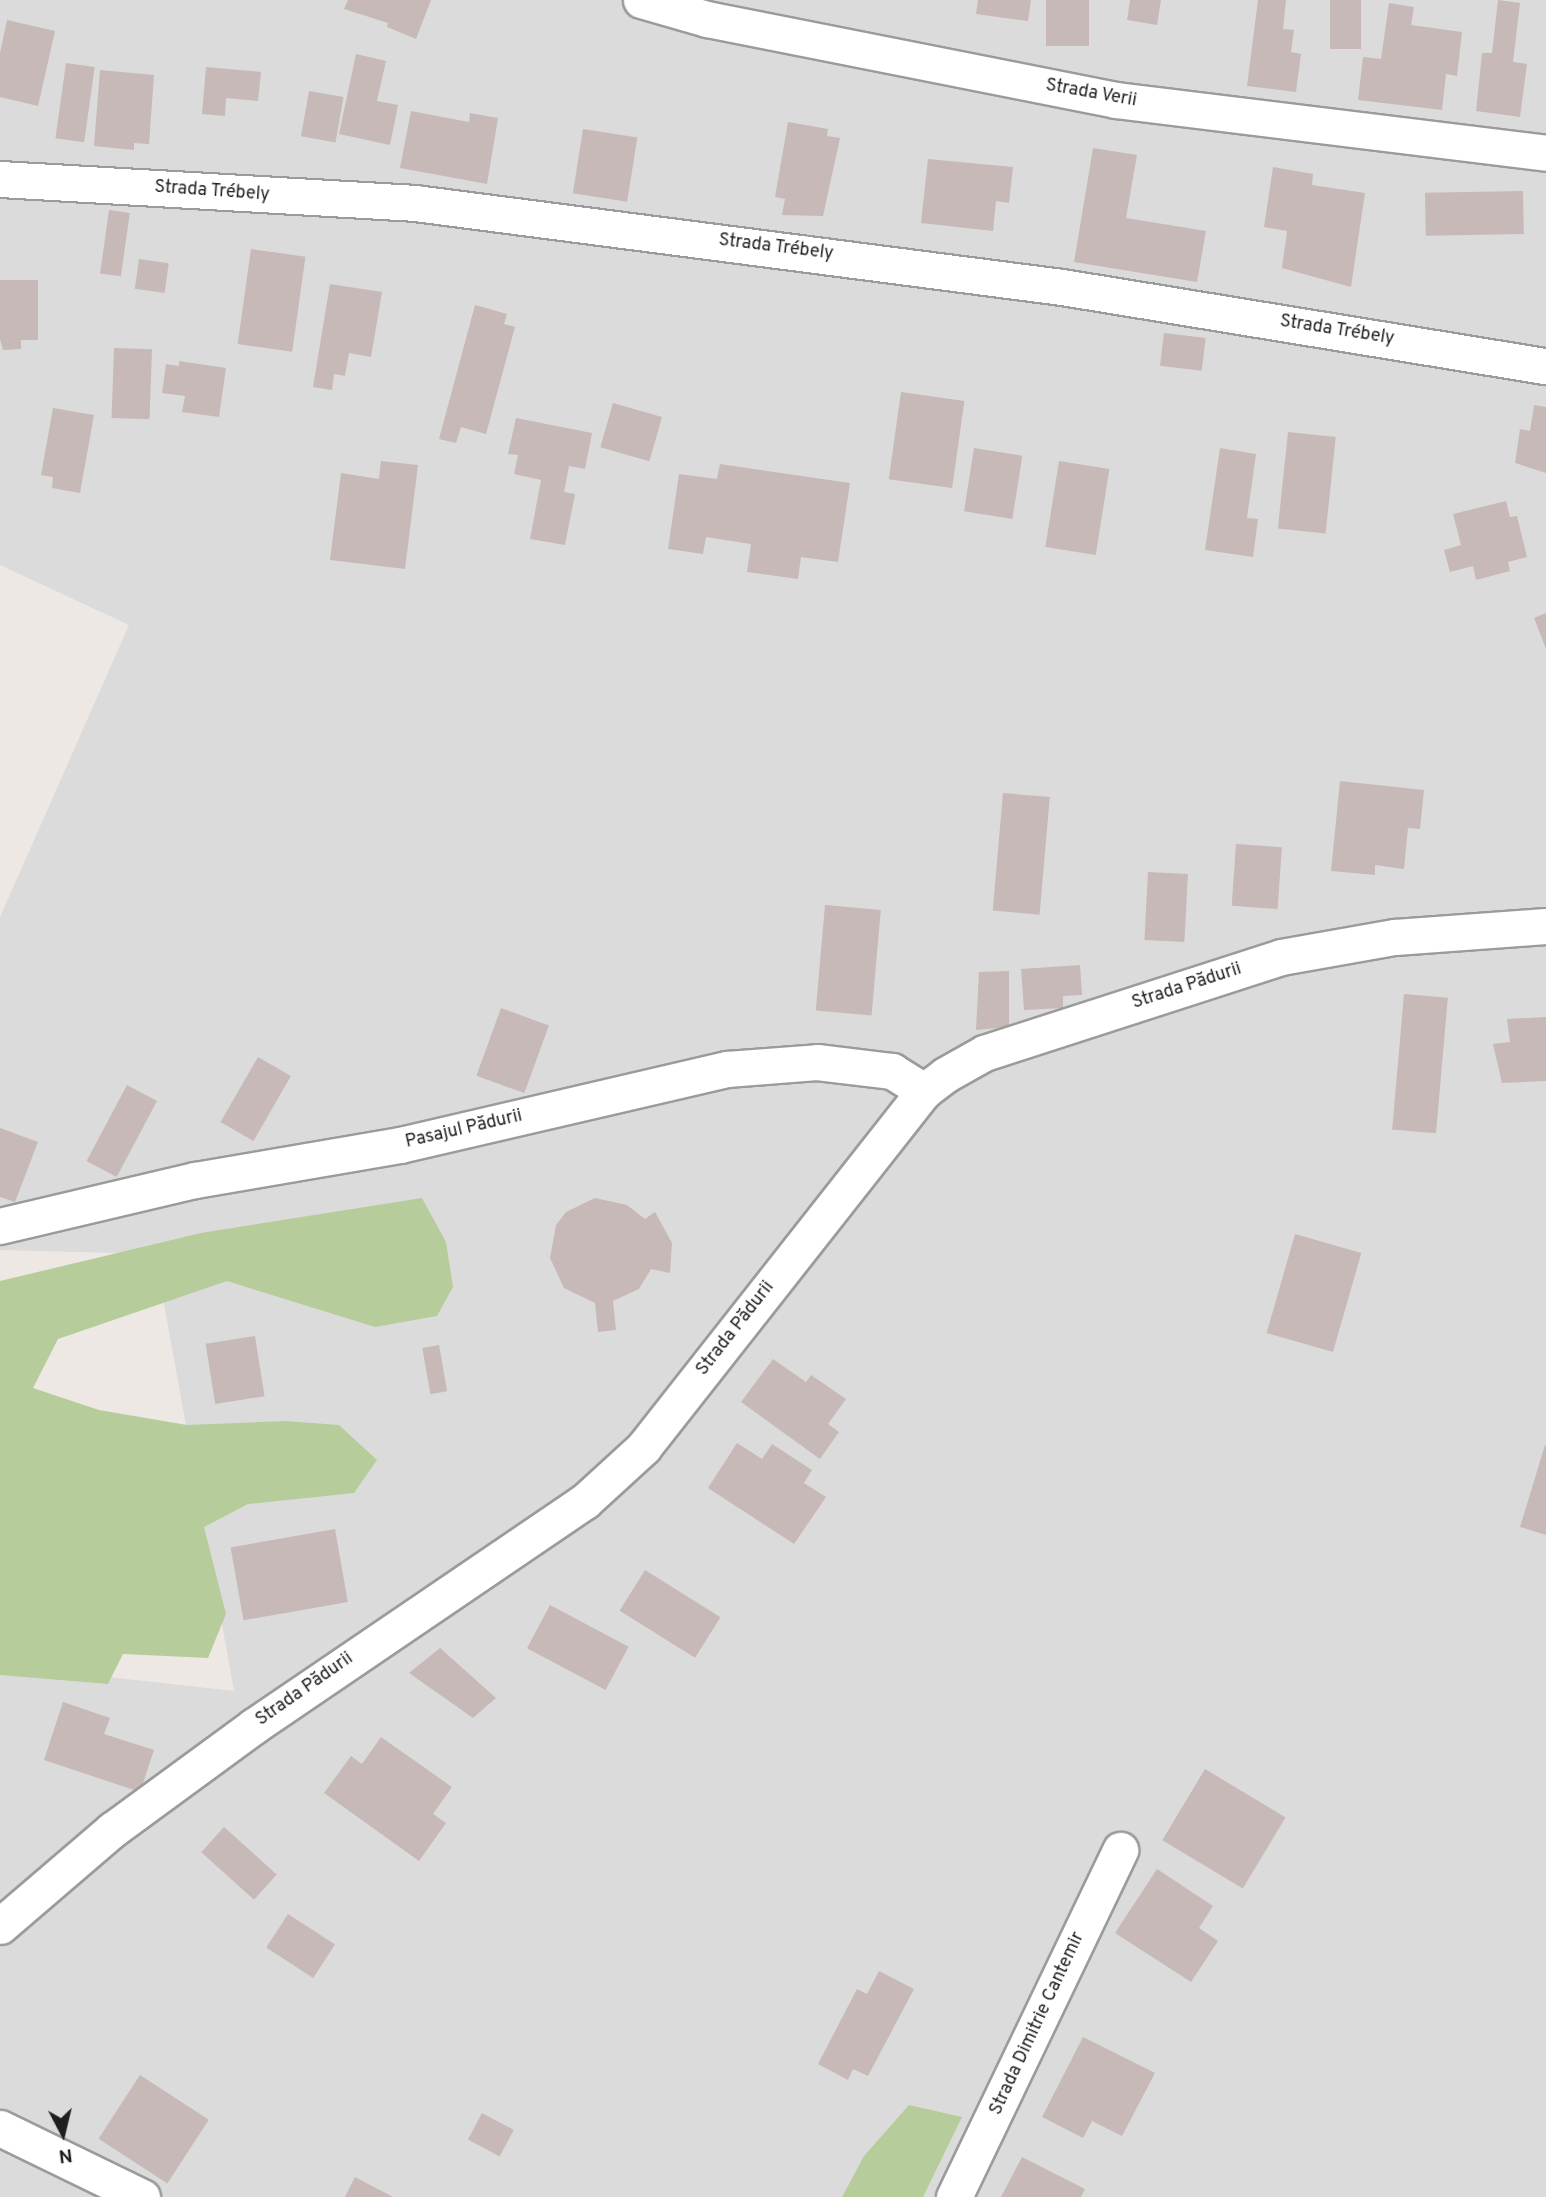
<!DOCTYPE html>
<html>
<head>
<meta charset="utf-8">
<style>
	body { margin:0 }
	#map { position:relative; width:1546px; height:2197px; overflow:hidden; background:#eee8e4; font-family:Overpass,sans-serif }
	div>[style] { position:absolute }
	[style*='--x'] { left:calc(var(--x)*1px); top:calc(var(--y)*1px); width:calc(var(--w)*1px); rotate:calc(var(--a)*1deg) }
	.residential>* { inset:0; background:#dcdbdb }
	.forest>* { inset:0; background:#b7cc9b }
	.building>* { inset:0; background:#c6b9b8; transform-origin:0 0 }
	.roads { filter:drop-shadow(2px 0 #9b9b9b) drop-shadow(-2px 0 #9b9b9b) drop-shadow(0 2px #9b9b9b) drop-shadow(0 -2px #9b9b9b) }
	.minor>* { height:35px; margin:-17.5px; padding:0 17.5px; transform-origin:17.5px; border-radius:17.5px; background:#fff }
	span { translate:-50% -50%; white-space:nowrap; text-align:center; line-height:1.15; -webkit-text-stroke:7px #fff; paint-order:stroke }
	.street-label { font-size:18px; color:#1e1e1e }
	.north { position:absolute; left:28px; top:2099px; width:70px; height:70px; -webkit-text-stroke:5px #fff; paint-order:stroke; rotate:173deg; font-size:19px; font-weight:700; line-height:28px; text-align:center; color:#1e1e1e }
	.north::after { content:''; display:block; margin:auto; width:24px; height:32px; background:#1e1e1e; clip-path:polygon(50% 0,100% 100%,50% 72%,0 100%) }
</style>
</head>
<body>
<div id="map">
	<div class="residential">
		<i style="clip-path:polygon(0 0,1546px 0,1546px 2197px,0 2197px,0 1665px,234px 1691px,155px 1254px,0 1250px,0 917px,129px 625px,0 565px)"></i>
	</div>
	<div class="forest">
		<i style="clip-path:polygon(422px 1198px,446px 1242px,453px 1287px,437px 1316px,375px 1327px,227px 1281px,58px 1339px,33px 1388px,99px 1410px,187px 1425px,285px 1421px,339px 1425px,377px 1460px,354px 1493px,248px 1504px,204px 1527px,226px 1614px,208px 1658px,123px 1654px,108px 1684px,0 1675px,0 1281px,201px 1233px)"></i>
		<i style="clip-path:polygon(909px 2105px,962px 2117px,923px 2197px,842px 2197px,864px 2156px)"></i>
	</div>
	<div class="building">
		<i style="clip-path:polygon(348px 0,431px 0,416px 39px,387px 27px,388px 23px,344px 9px)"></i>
		<i style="clip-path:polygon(978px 0,1031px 0,1028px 21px,976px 14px)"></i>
		<i style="left:1046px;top:0;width:43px;height:46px"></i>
		<i style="clip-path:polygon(1130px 0,1161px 0,1157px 25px,1127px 20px)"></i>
		<i style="clip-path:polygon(1258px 0,1286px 0,1283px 29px,1294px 30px,1291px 52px,1301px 54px,1296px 92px,1247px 86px)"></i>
		<i style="left:1330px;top:0;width:31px;height:49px"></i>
		<i style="clip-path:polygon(1498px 0,1520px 3px,1513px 62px,1527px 64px,1520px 117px,1476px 111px,1482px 53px,1492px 53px)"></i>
		<i style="clip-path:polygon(1389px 3px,1414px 7px,1411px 25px,1462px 32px,1457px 76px,1446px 74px,1442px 110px,1358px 100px,1363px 57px,1381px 59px)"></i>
		<i style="clip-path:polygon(7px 20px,55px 31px,38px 106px,0 97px,0 53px)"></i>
		<i style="clip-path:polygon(356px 54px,386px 61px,377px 101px,398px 105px,390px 145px,339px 134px)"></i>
		<i style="left:66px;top:63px;width:29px;height:76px;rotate:8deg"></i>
		<i style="clip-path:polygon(206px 67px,261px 72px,258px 101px,226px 98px,225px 116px,202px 114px)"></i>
		<i style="clip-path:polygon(100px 70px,154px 75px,149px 144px,134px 143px,134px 150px,94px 146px)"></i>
		<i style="left:309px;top:91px;width:35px;height:46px;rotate:10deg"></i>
		<i style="clip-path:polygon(411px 111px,469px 122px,470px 113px,498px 118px,487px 184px,400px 168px)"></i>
		<i style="clip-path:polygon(788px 122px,828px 129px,827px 136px,840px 138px,823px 216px,782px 215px,785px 199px,775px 197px)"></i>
		<i style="left:583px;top:129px;width:55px;height:65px;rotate:9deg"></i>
		<i style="clip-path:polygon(1093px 148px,1137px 155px,1126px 218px,1206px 231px,1197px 282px,1074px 262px)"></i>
		<i style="clip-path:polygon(928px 159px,1013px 167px,1009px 203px,996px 201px,993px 231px,921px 223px)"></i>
		<i style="clip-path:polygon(1273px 167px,1313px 174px,1312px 185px,1365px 193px,1351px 287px,1282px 268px,1287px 231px,1264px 227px)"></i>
		<i style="left:1523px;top:191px;width:43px;height:98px;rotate:89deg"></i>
		<i style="left:109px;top:210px;width:21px;height:64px;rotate:8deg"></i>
		<i style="left:251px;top:249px;width:55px;height:96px;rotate:8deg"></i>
		<i style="left:139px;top:259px;width:30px;height:30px;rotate:8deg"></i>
		<i style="clip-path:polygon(0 280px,38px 280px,38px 340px,21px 340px,21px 349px,3px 350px,0 339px)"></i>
		<i style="clip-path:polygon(330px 284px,382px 292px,371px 357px,349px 353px,345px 376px,334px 374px,332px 390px,313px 387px)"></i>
		<i style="clip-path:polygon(475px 305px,507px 314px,504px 324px,515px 327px,486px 434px,461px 427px,456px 443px,439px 439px)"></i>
		<i style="left:1164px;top:333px;width:42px;height:33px;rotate:7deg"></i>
		<i style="left:114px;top:348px;width:38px;height:70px;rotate:2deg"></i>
		<i style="clip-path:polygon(179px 361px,226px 368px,219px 417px,182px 412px,185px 396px,162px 393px,166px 364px,179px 366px)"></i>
		<i style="left:901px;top:392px;width:64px;height:88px;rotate:8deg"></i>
		<i style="left:613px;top:403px;width:51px;height:46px;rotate:16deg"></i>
		<i style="clip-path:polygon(1534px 405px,1546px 407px,1546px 473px,1515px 463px,1520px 429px,1530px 431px)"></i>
		<i style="clip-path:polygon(53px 408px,94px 415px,80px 493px,52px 488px,53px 477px,41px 475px)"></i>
		<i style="clip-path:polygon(516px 418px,592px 433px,585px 469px,569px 466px,564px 492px,575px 494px,565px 545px,530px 539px,541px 480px,514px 474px,518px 455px,508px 454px)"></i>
		<i style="left:1288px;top:432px;width:48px;height:97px;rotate:6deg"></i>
		<i style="left:974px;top:448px;width:49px;height:64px;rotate:9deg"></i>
		<i style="clip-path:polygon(1220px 448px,1256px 454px,1247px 518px,1258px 519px,1253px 557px,1205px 550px)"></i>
		<i style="clip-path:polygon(381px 461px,418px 465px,405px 569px,330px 560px,341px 473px,379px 479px)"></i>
		<i style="left:1059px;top:461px;width:51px;height:87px;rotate:9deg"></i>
		<i style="clip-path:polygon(720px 464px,850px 483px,838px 562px,801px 557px,798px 579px,747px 572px,751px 544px,706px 537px,703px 554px,668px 549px,679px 474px,717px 479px)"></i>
		<i style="clip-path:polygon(1506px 501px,1510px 517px,1517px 516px,1527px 557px,1508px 562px,1510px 571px,1476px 580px,1473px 566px,1450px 572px,1444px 550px,1461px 545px,1453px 514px)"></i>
		<i style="clip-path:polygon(1546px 613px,1546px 649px,1534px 618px)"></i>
		<i style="clip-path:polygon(1340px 781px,1424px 790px,1420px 829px,1408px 828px,1404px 869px,1375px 865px,1375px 875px,1331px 871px)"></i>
		<i style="left:1003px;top:793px;width:47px;height:118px;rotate:5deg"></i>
		<i style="left:1236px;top:844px;width:46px;height:62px;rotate:4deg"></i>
		<i style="left:1148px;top:872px;width:40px;height:68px;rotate:3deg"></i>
		<i style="left:825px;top:905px;width:56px;height:106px;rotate:5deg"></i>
		<i style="clip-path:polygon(1080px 965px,1082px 995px,1063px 996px,1063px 1008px,1024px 1010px,1021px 969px)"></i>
		<i style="clip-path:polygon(1009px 971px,1009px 1027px,976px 1030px,979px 972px)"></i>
		<i style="left:1404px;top:994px;width:44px;height:136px;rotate:5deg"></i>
		<i style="left:501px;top:1008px;width:51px;height:72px;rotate:20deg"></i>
		<i style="clip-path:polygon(1546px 1017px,1546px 1081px,1502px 1083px,1493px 1044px,1510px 1042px,1507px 1019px)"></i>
		<i style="left:258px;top:1057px;width:38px;height:75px;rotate:30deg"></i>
		<i style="left:127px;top:1085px;width:34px;height:86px;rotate:28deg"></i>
		<i style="clip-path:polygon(0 1128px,38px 1142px,15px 1202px,0 1197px)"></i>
		<i style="clip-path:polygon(595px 1198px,627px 1205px,645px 1219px,655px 1212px,672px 1243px,670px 1273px,651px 1269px,639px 1289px,613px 1301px,616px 1330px,598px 1332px,595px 1303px,564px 1288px,550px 1258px,556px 1225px,566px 1212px)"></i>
		<i style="left:1295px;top:1234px;width:69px;height:103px;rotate:16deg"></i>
		<i style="left:255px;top:1336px;width:61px;height:50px;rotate:81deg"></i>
		<i style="left:439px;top:1345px;width:47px;height:17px;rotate:80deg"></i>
		<i style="clip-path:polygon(773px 1359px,806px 1382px,811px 1375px,846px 1399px,828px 1424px,839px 1432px,820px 1459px,741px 1402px)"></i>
		<i style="clip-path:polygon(737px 1443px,762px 1459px,772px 1444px,812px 1470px,804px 1483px,826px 1497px,794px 1544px,708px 1488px)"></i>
		<i style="clip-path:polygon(1545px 1445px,1546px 1445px,1546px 1535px,1520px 1527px)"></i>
		<i style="left:335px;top:1529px;width:74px;height:106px;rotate:80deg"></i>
		<i style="left:645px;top:1570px;width:89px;height:48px;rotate:32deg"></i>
		<i style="left:550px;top:1605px;width:89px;height:49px;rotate:28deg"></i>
		<i style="clip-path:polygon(440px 1648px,496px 1698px,473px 1718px,409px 1673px)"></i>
		<i style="clip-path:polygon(63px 1702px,110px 1718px,104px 1734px,154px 1750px,140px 1792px,44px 1760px)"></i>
		<i style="clip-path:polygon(381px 1737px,452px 1787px,433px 1814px,446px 1823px,419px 1861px,324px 1793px,351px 1756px,362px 1764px)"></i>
		<i style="left:1205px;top:1769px;width:94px;height:83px;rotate:31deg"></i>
		<i style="left:224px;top:1827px;width:71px;height:34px;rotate:42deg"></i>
		<i style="clip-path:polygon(1157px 1869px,1213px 1906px,1199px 1928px,1218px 1941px,1191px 1982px,1115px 1933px)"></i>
		<i style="left:288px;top:1914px;width:56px;height:40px;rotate:33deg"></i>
		<i style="clip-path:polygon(879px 1971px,914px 1989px,868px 2076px,853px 2069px,848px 2080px,818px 2064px,857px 1989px,867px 1994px)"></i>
		<i style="clip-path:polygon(1083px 2037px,1155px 2073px,1122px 2136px,1092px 2121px,1083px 2138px,1042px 2117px)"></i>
		<i style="left:140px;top:2075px;width:82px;height:76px;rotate:33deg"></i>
		<i style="left:482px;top:2113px;width:36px;height:30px;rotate:28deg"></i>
		<i style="clip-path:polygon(1022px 2157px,1085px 2189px,1081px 2197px,1001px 2197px)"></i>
		<i style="clip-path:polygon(355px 2177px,393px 2197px,345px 2197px)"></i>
	</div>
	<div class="roads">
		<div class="minor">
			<i style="--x:641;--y:0;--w:69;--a:16.1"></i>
			<i style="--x:707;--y:19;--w:417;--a:11.2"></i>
			<i style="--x:1116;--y:100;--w:433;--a:7"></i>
			<i style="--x:0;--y:179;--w:416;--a:3.3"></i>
			<i style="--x:415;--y:203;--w:652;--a:7.4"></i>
			<i style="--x:1062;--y:287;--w:490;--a:9.3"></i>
			<i style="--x:0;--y:1226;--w:200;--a:-13.3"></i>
			<i style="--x:195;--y:1180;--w:208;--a:-9.7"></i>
			<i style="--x:400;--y:1145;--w:336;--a:-13.1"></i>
			<i style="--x:727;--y:1069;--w:90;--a:-4.4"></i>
			<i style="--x:817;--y:1062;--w:76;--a:6.8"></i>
			<i style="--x:892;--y:1071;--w:38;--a:32"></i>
			<i style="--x:0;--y:1926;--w:148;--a:-40.6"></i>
			<i style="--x:112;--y:1830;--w:176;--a:-36.2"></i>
			<i style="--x:254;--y:1726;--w:400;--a:-34.2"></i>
			<i style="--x:585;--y:1501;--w:79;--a:-42.4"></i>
			<i style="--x:643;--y:1448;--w:454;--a:-51.8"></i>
			<i style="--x:924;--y:1091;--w:26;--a:-37"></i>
			<i style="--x:945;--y:1075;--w:45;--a:-29.4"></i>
			<i style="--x:984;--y:1053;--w:312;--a:-17.9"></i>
			<i style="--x:1281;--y:957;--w:116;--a:-10"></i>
			<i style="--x:1395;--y:937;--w:151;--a:-4.2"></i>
			<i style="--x:0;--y:2128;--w:158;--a:25.9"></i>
			<i style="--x:954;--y:2197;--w:385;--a:-64.4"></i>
		</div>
	</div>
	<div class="street-label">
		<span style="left:1091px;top:94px;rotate:10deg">Strada Verii</span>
		<span style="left:212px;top:192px;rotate:4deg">Strada Trébely</span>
		<span style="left:776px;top:248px;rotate:7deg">Strada Trébely</span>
		<span style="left:1337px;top:331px;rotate:9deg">Strada Trébely</span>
		<span style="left:1187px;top:987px;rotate:-18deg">Strada Pădurii</span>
		<span style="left:464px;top:1130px;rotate:-13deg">Pasajul Pădurii</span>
		<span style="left:736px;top:1329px;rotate:-52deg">Strada Pădurii</span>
		<span style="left:305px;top:1690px;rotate:-35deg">Strada Pădurii</span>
		<span style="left:1038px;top:2024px;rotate:-65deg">Strada Dimitrie Cantemir</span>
	</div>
	<div class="north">N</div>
</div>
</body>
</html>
